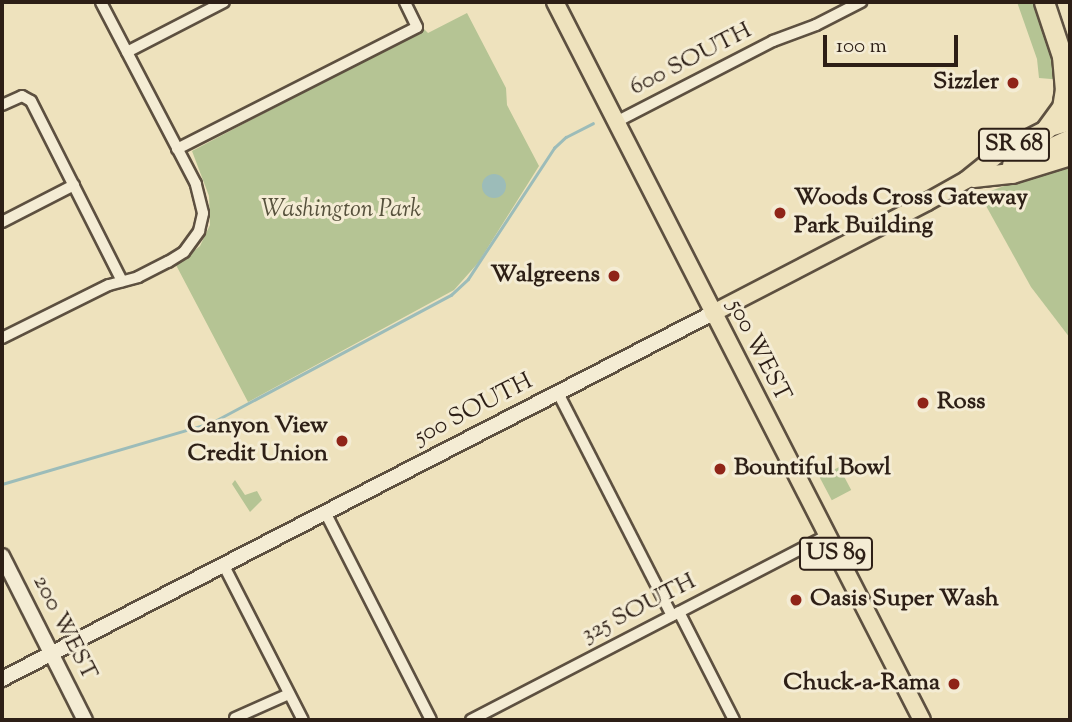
<!DOCTYPE html>
<html>
<head>
<meta charset="utf-8">
<style>
	body { margin:0 }
	#map { position:relative; width:1072px; height:722px; overflow:hidden; background:#eee2bd; font-family:"Sorts Mill Goudy",serif }
	div>[style] { position:absolute }
	[style*='--x'] { left:calc(var(--x)*1px); top:calc(var(--y)*1px); width:calc(var(--w)*1px); rotate:calc(var(--a)*1deg) }
	.green>* { inset:0; background:#b5c494; transform-origin:0 0 }
	.water>* { inset:0; background:#9cbcb9 }
	.round { border-radius:50% }
	.stream>* { height:2.5px; margin:-1.25px; padding:0 1.25px; transform-origin:1.25px; border-radius:1.25px; background:#9cbcb9 }
	.roads { filter:drop-shadow(2px 0 #5d5040) drop-shadow(-2px 0 #5d5040) drop-shadow(0 2px #5d5040) drop-shadow(0 -2px #5d5040) }
	.minor>* { height:10px; margin:-5px; padding:0 5px; transform-origin:5px; border-radius:5px; background:#f4ecd4 }
	.secondary>* { height:14px; margin:-7px; padding:0 7px; transform-origin:7px; border-radius:7px; background:#f4ecd4 }
	.primary>* { height:16px; margin:-8px; padding:0 8px; transform-origin:8px; border-radius:8px; background:#eee2bd }
	.motorway>* { height:19px; margin:-9.5px; padding:0 9.5px; transform-origin:9.5px; border-radius:9.5px; background:#eee2bd }
	.dots>* { width:19px; height:19px; translate:-50% -50%; box-sizing:border-box; border:4px solid #f4ecd4; border-radius:50% }
	span { translate:-50% -50%; white-space:nowrap; text-align:center; line-height:1.15; -webkit-text-stroke:6px #f4ecd4; paint-order:stroke }
	.shield-label span { padding:2px 5px; background:#f4ecd4; border:2px solid; border-radius:5px; -webkit-text-stroke-width:0 }
	.shield-label { font-size:23px; color:#2d1f16; font-weight:700 }
	.street-label { font-size:24px; color:#2d1f16 }
	.poi-label { font-size:24px; color:#2d1f16; font-weight:700 }
	.right { translate:-100% -50%; text-align:right }
	.left { translate:0 -50%; text-align:left }
	.park-label { font-size:24px; color:#56513c; font-style:italic }
	.frame { position:absolute; inset:0; border:4px solid #2d1f16; pointer-events:none }
	.scale { position:absolute; left:823px; top:35px; width:135px; height:32px; box-sizing:border-box; border:4px solid #2d1f16; border-top:0; padding-left:9px; font-size:21px; line-height:24px; white-space:nowrap; color:#2d1f16; -webkit-text-stroke:5px #f4ecd4; paint-order:stroke }
</style>
</head>
<body>
<div id="map">
	<div class="green">
		<i style="clip-path:polygon(1017px 2px,1034px 2px,1063px 80px,1039px 78px,1037px 59px)"></i>
		<i style="clip-path:polygon(467px 13px,506px 88px,507px 105px,539px 166px,478px 263px,454px 290px,248px 402px,176px 265px,200px 246px,210px 225px,209px 196px,192px 151px,424px 29px,428px 33px)"></i>
		<i style="clip-path:polygon(1070px 161px,1070px 338px,1031px 287px,980px 195px)"></i>
		<i style="left:839px;top:467px;width:26px;height:22px;rotate:62deg"></i>
		<i style="clip-path:polygon(235px 480px,245px 495px,257px 491px,262px 500px,250px 512px,232px 484px)"></i>
	</div>
	<div class="water">
		<i class="round" style="left:482px;top:174px;width:24px;height:24px"></i>
	</div>
	<div class="stream">
		<i style="--x:2;--y:484;--w:218;--a:-16.3"></i>
		<i style="--x:211;--y:423;--w:272;--a:-28.1"></i>
		<i style="--x:451;--y:295;--w:23;--a:-43"></i>
		<i style="--x:468;--y:279;--w:157;--a:-56.7"></i>
		<i style="--x:554;--y:148;--w:16;--a:-43"></i>
		<i style="--x:566;--y:137;--w:30;--a:-27"></i>
	</div>
	<div class="roads">
		<div class="minor">
			<i style="--x:127;--y:52;--w:109;--a:-27.3"></i>
			<i style="--x:2;--y:105;--w:22;--a:-24"></i>
			<i style="--x:22;--y:96;--w:10;--a:29"></i>
			<i style="--x:31;--y:101;--w:202;--a:63.2"></i>
			<i style="--x:616;--y:122;--w:177;--a:-27.3"></i>
			<i style="--x:773;--y:41;--w:46;--a:-20.4"></i>
			<i style="--x:816;--y:25;--w:51;--a:-27.1"></i>
			<i style="--x:177;--y:149;--w:269;--a:-26.9"></i>
			<i style="--x:417;--y:27;--w:28;--a:-116"></i>
			<i style="--x:2;--y:222;--w:81;--a:-27.2"></i>
			<i style="--x:2;--y:338;--w:119;--a:-26.4"></i>
			<i style="--x:109;--y:285;--w:30;--a:-15"></i>
			<i style="--x:138;--y:277;--w:34;--a:-27"></i>
			<i style="--x:168;--y:262;--w:19;--a:-32"></i>
			<i style="--x:184;--y:252;--w:26;--a:-54"></i>
			<i style="--x:199;--y:231;--w:18;--a:-77"></i>
			<i style="--x:203;--y:213;--w:30;--a:-104"></i>
			<i style="--x:196;--y:184;--w:205;--a:-117.6"></i>
			<i style="--x:558;--y:393;--w:250;--a:62.9"></i>
			<i style="--x:325;--y:512;--w:233;--a:63"></i>
			<i style="--x:223;--y:564;--w:175;--a:62.9"></i>
			<i style="--x:679;--y:612;--w:121;--a:63"></i>
			<i style="--x:235;--y:718;--w:59;--a:-24"></i>
			<i style="--x:471;--y:720;--w:400;--a:-27.4"></i>
		</div>
		<div class="secondary">
			<i style="--x:2;--y:556;--w:184;--a:63.2"></i>
			<i style="--x:2;--y:679;--w:800;--a:-27.24"></i>
		</div>
		<div class="primary">
			<i style="--x:555;--y:2;--w:806;--a:62.93"></i>
			<i style="--x:1011;--y:165;--w:65;--a:-24.6"></i>
			<i style="--x:713;--y:313;--w:241;--a:-27.4"></i>
			<i style="--x:927;--y:202;--w:45;--a:-29.4"></i>
			<i style="--x:966;--y:180;--w:45;--a:-38.7"></i>
			<i style="--x:1001;--y:152;--w:51;--a:-27.1"></i>
			<i style="--x:1046;--y:129;--w:25;--a:-16"></i>
		</div>
		<div class="motorway">
			<i style="--x:1044;--y:2;--w:57;--a:71.6"></i>
			<i style="--x:1062;--y:56;--w:33;--a:85"></i>
			<i style="--x:1065;--y:89;--w:18;--a:99"></i>
			<i style="--x:1062;--y:107;--w:27;--a:126"></i>
			<i style="--x:973;--y:177;--w:39;--a:-6"></i>
			<i style="--x:1012;--y:173;--w:61;--a:-17.2"></i>
		</div>
	</div>
	<div class="dots">
		<i style="left:1013px;top:83px;background:#8f2418"></i>
		<i style="left:780px;top:213px;background:#8f2418"></i>
		<i style="left:614px;top:276px;background:#8f2418"></i>
		<i style="left:923px;top:403px;background:#8f2418"></i>
		<i style="left:342px;top:441px;background:#8f2418"></i>
		<i style="left:720px;top:469px;background:#8f2418"></i>
		<i style="left:796px;top:600px;background:#8f2418"></i>
		<i style="left:954px;top:684px;background:#8f2418"></i>
	</div>
	<div class="shield-label">
		<span style="left:1014px;top:145px">SR 68</span>
		<span style="left:836px;top:554px">US 89</span>
	</div>
	<div class="street-label">
		<span style="left:691px;top:60px;rotate:-27deg">600 SOUTH</span>
		<span style="left:758px;top:351px;rotate:63deg">500 WEST</span>
		<span style="left:474px;top:410px;rotate:-27deg">500 SOUTH</span>
		<span style="left:639px;top:609px;rotate:-27deg">325 SOUTH</span>
		<span style="left:64px;top:628px;rotate:63deg">200 WEST</span>
	</div>
	<div class="poi-label">
		<span class="right" style="left:999px;top:83px">Sizzler</span>
		<span class="left" style="left:794px;top:213px">Woods Cross Gateway<br>Park Building</span>
		<span class="right" style="left:600px;top:276px">Walgreens</span>
		<span class="left" style="left:937px;top:403px">Ross</span>
		<span class="right" style="left:328px;top:441px">Canyon View<br>Credit Union</span>
		<span class="left" style="left:734px;top:469px">Bountiful Bowl</span>
		<span class="left" style="left:810px;top:600px">Oasis Super Wash</span>
		<span class="right" style="left:940px;top:684px">Chuck-a-Rama</span>
	</div>
	<div class="park-label">
		<span style="left:341px;top:211px">Washington Park</span>
	</div>
	<div class="frame"></div>
	<div class="scale">100 m</div>
</div>
</body>
</html>
